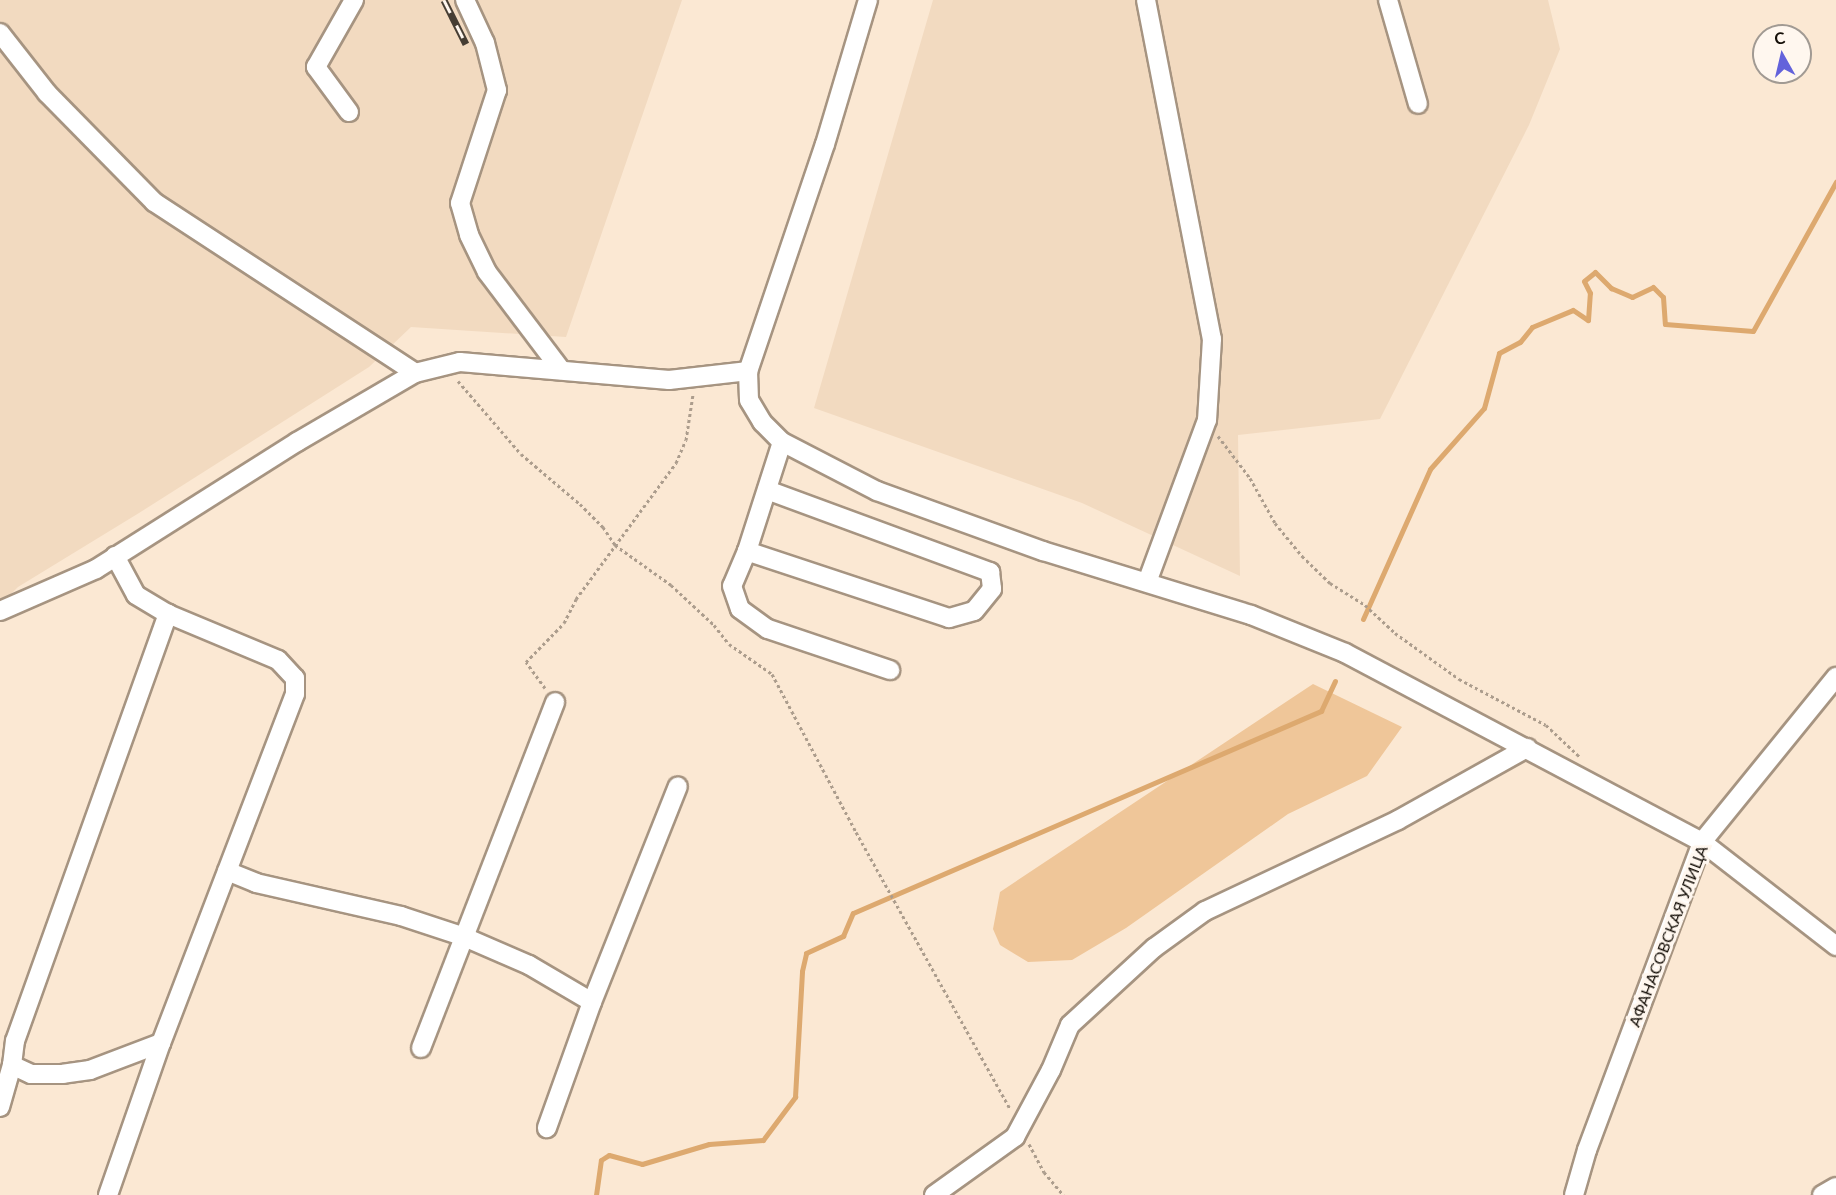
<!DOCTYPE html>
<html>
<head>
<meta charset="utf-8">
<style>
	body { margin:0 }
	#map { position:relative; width:1836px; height:1195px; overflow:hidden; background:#fbe8d3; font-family:Lato,sans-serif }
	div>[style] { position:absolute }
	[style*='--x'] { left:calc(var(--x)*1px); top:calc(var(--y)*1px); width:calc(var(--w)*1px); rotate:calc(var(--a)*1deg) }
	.built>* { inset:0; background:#f2dac0 }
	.green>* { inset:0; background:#efc699 }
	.stream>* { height:5px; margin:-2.5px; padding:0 2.5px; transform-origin:2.5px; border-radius:2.5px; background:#dda96f }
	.path>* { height:3px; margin-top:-1.5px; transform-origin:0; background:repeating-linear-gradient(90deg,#ac9d8d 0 3px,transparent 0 6px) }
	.roads { filter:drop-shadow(2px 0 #a69481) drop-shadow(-2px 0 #a69481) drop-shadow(0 2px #a69481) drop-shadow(0 -2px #a69481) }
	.minor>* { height:18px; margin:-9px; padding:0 9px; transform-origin:9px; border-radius:9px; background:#fff }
	.rail>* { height:7px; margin-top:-3.5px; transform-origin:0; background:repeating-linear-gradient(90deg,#fff7ef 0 14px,#463d33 0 28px); box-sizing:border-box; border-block:2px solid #463d33 }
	span { translate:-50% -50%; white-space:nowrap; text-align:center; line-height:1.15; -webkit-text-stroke:6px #fff7ef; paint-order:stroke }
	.street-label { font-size:16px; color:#150f08 }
	.north { position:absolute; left:1752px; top:24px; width:60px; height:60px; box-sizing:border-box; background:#fff7ef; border:2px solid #a19a93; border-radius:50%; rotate:352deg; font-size:16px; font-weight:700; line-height:24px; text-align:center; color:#150f08 }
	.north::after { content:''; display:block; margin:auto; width:21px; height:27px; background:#6362db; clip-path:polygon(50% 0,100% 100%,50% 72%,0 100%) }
</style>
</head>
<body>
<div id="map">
	<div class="built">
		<i style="clip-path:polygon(0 0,682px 0,566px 337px,411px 327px,369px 367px,139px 513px,18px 587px,0 605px)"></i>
		<i style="clip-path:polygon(933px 0,1548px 0,1560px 49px,1529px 125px,1380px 419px,1238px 435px,1240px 576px,1082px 503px,814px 408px)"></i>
	</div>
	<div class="green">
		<i style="clip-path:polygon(1313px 684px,1402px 727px,1367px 776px,1288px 814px,1126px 928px,1072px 960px,1028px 962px,1000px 945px,993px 929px,1000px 892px)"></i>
	</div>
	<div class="stream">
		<i style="--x:1363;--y:619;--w:164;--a:-65.9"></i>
		<i style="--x:1430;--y:469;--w:81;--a:-48.5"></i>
		<i style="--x:1484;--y:408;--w:57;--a:-74.7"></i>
		<i style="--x:1499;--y:353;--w:24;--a:-28"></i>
		<i style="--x:1520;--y:342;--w:19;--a:-51"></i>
		<i style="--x:1532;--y:327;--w:44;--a:-22.5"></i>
		<i style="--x:1573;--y:310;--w:18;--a:34"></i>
		<i style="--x:1588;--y:320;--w:27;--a:-86"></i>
		<i style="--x:1590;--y:293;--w:13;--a:-117"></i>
		<i style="--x:1584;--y:281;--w:14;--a:-39"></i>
		<i style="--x:1595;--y:272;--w:23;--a:45"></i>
		<i style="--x:1611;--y:288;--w:23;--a:23"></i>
		<i style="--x:1632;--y:297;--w:23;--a:-25"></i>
		<i style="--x:1653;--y:287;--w:14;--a:45"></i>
		<i style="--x:1663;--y:297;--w:27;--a:86"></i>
		<i style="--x:1665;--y:324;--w:88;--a:4.5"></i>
		<i style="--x:1753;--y:331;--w:171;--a:-60.9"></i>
		<i style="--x:596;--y:1195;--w:35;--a:-82"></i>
		<i style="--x:601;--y:1160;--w:9;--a:-32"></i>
		<i style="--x:609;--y:1155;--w:34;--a:15"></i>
		<i style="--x:642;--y:1164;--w:70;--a:-16.6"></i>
		<i style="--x:709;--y:1144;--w:54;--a:-4.2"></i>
		<i style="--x:763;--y:1140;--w:54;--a:-53.3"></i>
		<i style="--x:795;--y:1097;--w:126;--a:-86.8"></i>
		<i style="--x:802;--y:971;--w:18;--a:-77"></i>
		<i style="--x:806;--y:953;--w:41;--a:-24.7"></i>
		<i style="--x:843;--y:936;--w:25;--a:-67"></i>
		<i style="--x:853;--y:913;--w:510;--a:-23.35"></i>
		<i style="--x:1321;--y:711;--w:33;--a:-65"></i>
	</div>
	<div class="path">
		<i style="--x:458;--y:381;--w:96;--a:49.2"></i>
		<i style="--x:521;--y:454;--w:77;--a:40.3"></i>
		<i style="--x:580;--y:504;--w:33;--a:45"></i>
		<i style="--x:603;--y:527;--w:22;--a:56"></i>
		<i style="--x:615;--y:545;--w:69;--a:35.5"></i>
		<i style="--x:671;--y:585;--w:59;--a:42.9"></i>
		<i style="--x:714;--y:625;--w:24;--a:52"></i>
		<i style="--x:729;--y:644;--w:52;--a:34.9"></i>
		<i style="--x:772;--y:674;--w:179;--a:62"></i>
		<i style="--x:856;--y:832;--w:317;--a:60.9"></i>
		<i style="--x:1218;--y:436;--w:53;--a:52.7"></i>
		<i style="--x:1250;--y:478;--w:51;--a:60.9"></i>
		<i style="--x:1275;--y:523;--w:43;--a:50.7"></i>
		<i style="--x:1302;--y:556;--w:39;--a:44"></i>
		<i style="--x:1330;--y:583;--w:41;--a:32.2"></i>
		<i style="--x:1365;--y:605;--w:41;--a:43"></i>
		<i style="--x:1395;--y:633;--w:79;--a:35.7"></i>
		<i style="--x:1459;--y:679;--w:98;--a:27.9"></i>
		<i style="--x:1546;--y:725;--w:47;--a:43.3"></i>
		<i style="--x:545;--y:688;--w:32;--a:-126"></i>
		<i style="--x:526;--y:662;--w:54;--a:-45.7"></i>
		<i style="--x:564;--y:623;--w:27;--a:-63"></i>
		<i style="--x:576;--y:599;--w:169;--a:-53.7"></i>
		<i style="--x:676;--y:463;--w:25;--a:-67"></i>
		<i style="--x:686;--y:440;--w:47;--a:-81.3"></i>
		<i style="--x:1029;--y:1144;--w:32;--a:62"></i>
		<i style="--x:1044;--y:1172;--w:30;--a:50"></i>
	</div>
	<div class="roads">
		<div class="minor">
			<i style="--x:465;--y:0;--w:47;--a:65.1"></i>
			<i style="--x:485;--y:43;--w:49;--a:75.7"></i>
			<i style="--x:497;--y:90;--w:119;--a:108.1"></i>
			<i style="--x:460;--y:203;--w:33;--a:74"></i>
			<i style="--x:469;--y:235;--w:41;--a:64.1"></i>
			<i style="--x:487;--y:272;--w:123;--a:52.9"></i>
			<i style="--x:868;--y:0;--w:150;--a:106.6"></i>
			<i style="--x:825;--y:144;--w:240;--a:108.7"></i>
			<i style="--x:748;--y:371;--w:29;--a:88"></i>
			<i style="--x:749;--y:400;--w:26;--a:59"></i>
			<i style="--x:762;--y:422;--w:28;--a:45"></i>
			<i style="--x:782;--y:442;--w:107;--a:27.3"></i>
			<i style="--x:877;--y:491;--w:177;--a:19.9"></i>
			<i style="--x:1043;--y:551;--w:218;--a:17.1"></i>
			<i style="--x:1251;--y:615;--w:101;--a:22"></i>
			<i style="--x:1345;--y:653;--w:404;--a:27.9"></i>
			<i style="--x:1702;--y:842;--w:170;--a:37.8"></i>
			<i style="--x:1146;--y:0;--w:345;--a:79"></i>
			<i style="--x:1212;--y:339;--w:81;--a:93.5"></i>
			<i style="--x:1207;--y:420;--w:173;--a:110.3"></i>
			<i style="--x:1388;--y:0;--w:108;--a:73.9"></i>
			<i style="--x:0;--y:33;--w:76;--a:51.9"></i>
			<i style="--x:47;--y:93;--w:153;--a:45.5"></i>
			<i style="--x:154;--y:202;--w:312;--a:33.2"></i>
			<i style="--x:415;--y:373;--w:46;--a:-13.7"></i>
			<i style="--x:460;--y:362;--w:210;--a:4.9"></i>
			<i style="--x:669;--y:380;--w:80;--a:-6.5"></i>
			<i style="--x:349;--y:112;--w:56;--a:-126.3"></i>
			<i style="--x:316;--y:67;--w:77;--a:-60.4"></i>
			<i style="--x:767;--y:490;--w:238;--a:20.2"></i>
			<i style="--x:990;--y:572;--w:17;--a:83"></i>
			<i style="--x:992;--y:589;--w:28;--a:129"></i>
			<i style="--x:974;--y:611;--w:26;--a:164"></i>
			<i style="--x:949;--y:618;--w:213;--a:-161.7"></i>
			<i style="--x:747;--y:551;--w:114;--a:-72.2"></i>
			<i style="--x:747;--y:551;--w:38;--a:113"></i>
			<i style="--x:732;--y:586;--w:24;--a:71"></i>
			<i style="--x:740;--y:609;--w:34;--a:36"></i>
			<i style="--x:768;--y:629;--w:129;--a:18.6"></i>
			<i style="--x:115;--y:556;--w:44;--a:61.7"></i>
			<i style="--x:136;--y:595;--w:37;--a:31"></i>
			<i style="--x:168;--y:614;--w:119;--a:22.7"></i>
			<i style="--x:278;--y:660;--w:25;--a:47"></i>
			<i style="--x:295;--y:678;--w:16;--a:90"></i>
			<i style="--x:295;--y:694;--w:374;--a:111"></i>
			<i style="--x:161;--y:1043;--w:76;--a:159.2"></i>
			<i style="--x:90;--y:1070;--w:27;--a:172"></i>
			<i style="--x:63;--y:1074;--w:32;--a:180"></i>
			<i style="--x:31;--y:1074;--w:21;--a:-155"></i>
			<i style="--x:12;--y:1065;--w:24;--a:-83"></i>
			<i style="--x:15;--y:1041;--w:454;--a:-70.3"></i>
			<i style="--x:0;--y:611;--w:105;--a:-23.6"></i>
			<i style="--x:96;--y:569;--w:238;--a:-32.3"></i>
			<i style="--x:297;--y:442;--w:137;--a:-30.3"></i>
			<i style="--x:227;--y:871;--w:31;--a:22"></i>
			<i style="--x:256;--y:883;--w:149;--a:12.8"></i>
			<i style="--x:401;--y:916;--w:64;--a:18.2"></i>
			<i style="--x:462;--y:936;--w:73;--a:23.4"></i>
			<i style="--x:529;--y:965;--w:73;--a:30.4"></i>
			<i style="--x:592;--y:1002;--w:134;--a:109.7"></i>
			<i style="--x:592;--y:1002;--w:232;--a:-68.3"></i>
			<i style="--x:421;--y:1048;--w:371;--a:-68.8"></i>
			<i style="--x:0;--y:1107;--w:44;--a:-74.1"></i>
			<i style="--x:108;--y:1195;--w:161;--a:-70.8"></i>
			<i style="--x:934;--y:1195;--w:100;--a:-35.6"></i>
			<i style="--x:1015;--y:1137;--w:76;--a:-61.8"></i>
			<i style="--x:1051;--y:1070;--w:49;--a:-67.1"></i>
			<i style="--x:1070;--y:1025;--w:114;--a:-42.5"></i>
			<i style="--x:1154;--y:948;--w:63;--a:-36"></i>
			<i style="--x:1205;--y:911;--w:213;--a:-25.2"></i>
			<i style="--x:1398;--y:820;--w:148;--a:-29.2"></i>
			<i style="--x:1574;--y:1195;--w:47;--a:-73.9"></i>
			<i style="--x:1587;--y:1150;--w:329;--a:-69.5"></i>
			<i style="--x:1702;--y:842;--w:213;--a:-50.9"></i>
			<i style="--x:1822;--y:1195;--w:16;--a:-30"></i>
		</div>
	</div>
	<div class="rail">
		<i style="--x:444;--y:0;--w:49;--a:63.4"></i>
	</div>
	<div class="street-label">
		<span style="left:1668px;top:936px;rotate:-69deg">АФАНАСОВСКАЯ УЛИЦА</span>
	</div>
	<div class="north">С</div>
</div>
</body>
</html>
